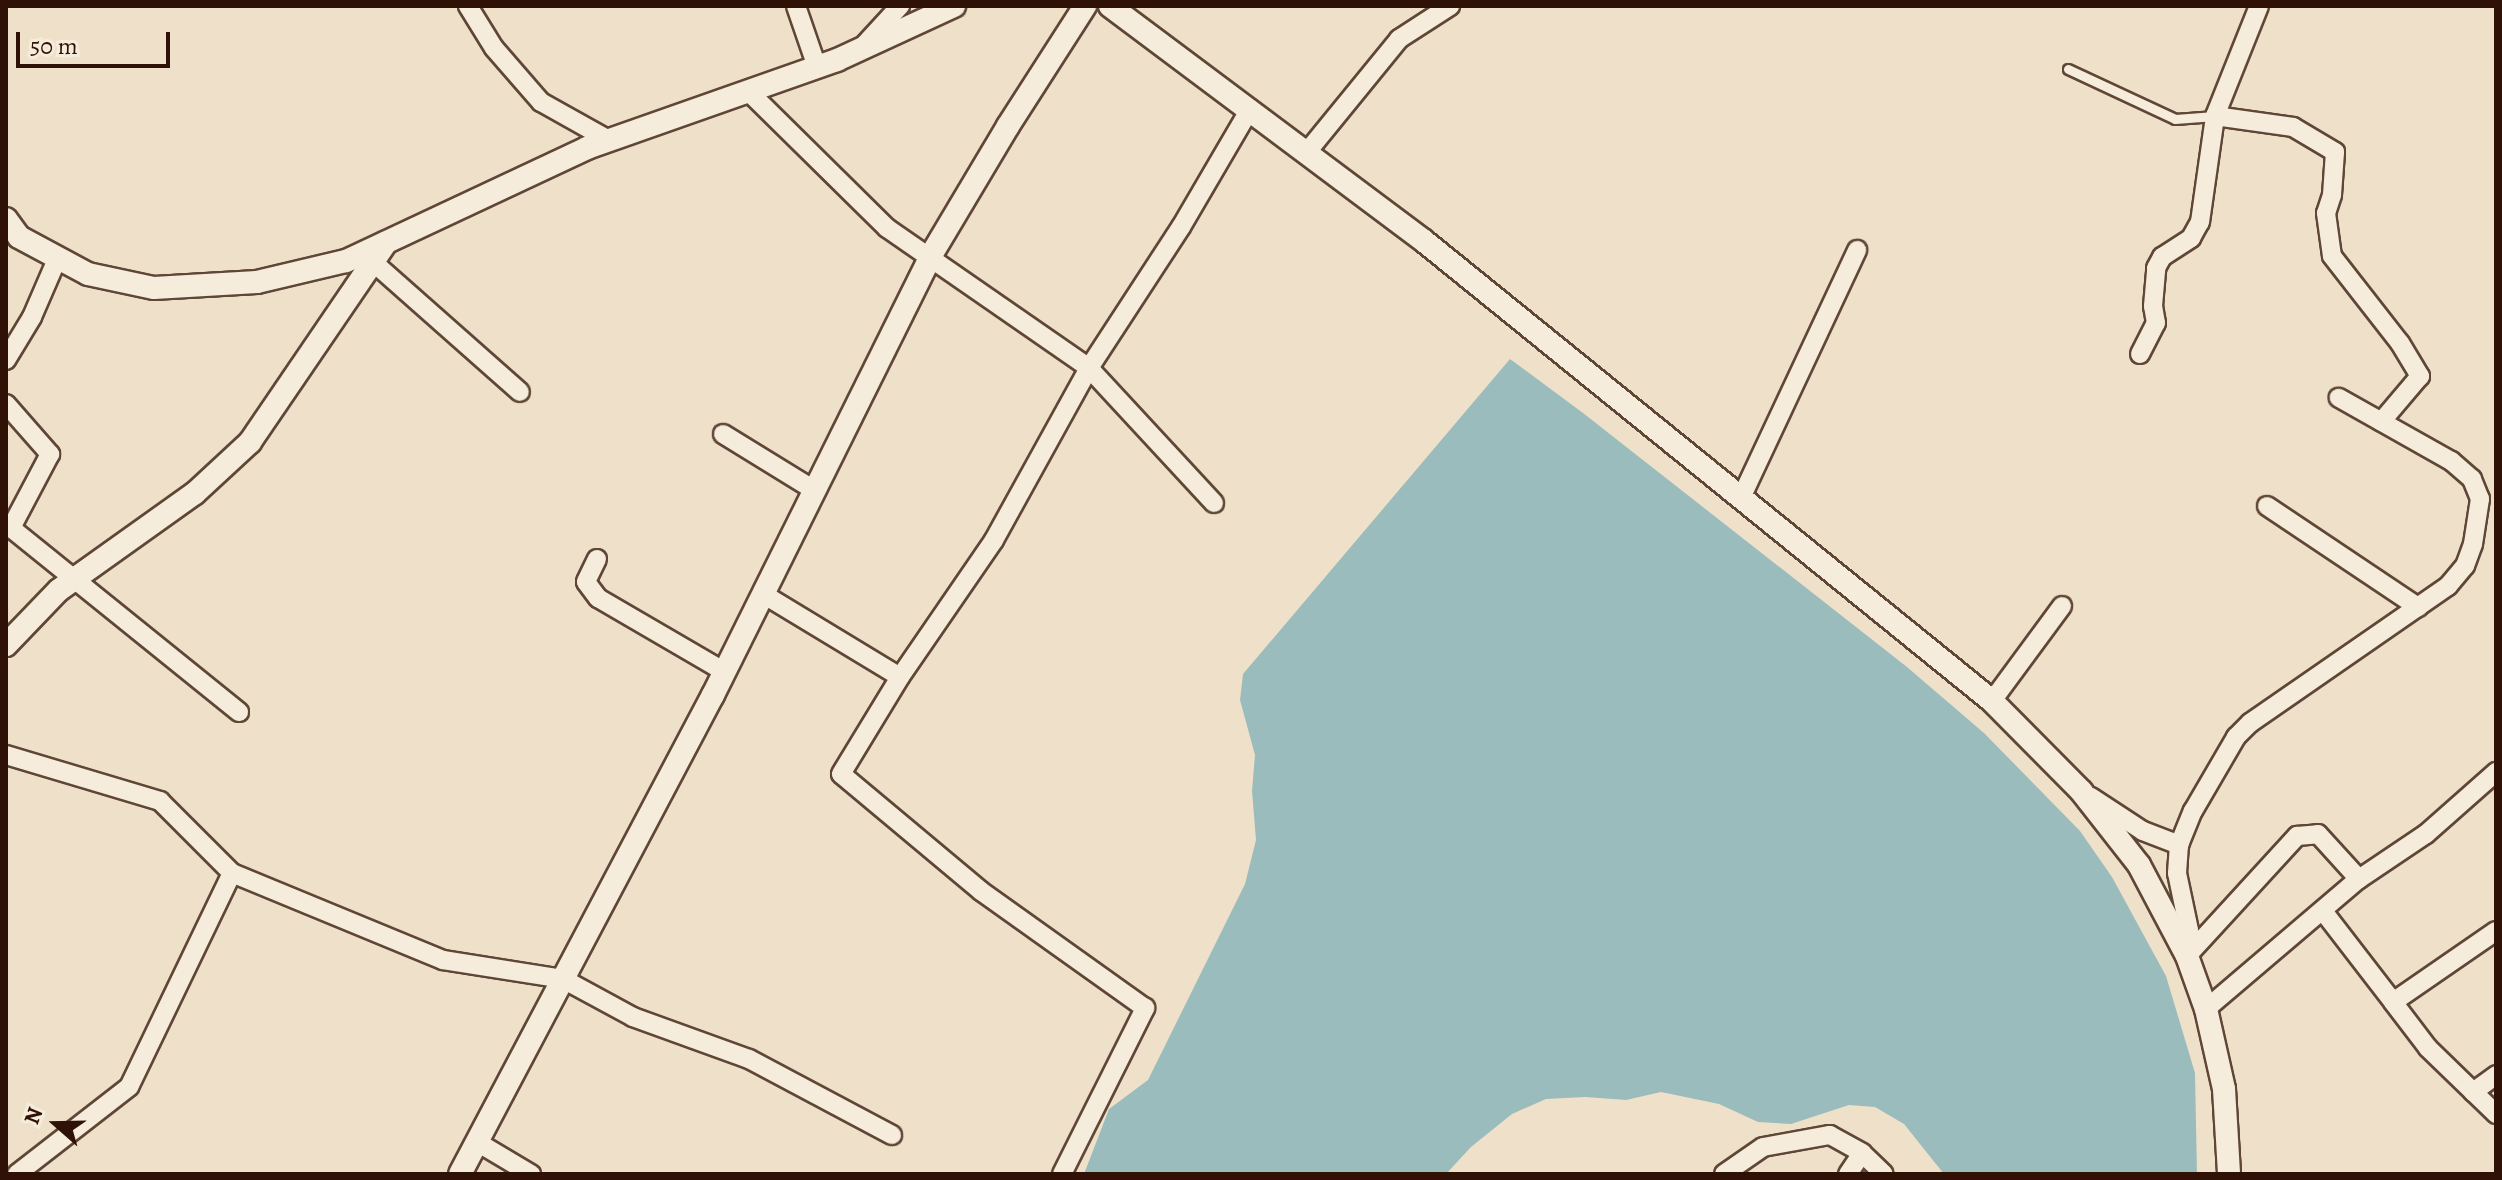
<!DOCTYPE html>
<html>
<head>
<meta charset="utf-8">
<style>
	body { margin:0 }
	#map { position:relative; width:2502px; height:1180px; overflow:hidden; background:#efe1c9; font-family:Alegreya,serif }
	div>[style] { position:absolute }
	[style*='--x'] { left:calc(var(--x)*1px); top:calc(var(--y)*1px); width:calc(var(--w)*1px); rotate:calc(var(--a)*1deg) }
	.water>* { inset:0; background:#9bbcbc }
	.roads { filter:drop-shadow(2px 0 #5f4636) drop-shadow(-2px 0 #5f4636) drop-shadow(0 2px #5f4636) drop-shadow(0 -2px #5f4636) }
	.service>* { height:9px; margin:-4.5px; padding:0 4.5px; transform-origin:4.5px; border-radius:4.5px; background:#f5ecdc }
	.minor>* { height:18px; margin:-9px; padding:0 9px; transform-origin:9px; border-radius:9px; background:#f5ecdc }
	.tertiary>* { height:22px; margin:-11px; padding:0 11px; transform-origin:11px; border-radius:11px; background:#f5ecdc }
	span { translate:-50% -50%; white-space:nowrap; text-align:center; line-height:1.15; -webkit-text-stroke:6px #f5ecdc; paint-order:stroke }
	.frame { position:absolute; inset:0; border:8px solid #2f1205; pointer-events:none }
	.north { position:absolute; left:16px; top:1084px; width:80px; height:80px; -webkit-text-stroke:6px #f5ecdc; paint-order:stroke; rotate:290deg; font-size:22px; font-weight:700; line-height:32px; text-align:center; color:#2f1205 }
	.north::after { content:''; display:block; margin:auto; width:28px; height:36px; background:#2f1205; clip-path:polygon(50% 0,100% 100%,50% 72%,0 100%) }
	.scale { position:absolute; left:16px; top:32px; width:154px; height:36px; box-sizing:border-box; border:4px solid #2f1205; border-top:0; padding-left:10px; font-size:24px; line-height:28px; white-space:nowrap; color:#2f1205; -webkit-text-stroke:6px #f5ecdc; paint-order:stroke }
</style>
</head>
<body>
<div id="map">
	<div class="water">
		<i style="clip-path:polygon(1510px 359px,1583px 413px,1907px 667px,1984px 733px,2080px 831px,2112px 877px,2166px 976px,2195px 1073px,2197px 1174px,1944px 1174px,1904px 1124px,1875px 1107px,1849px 1105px,1791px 1124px,1758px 1122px,1719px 1104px,1661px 1092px,1626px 1100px,1585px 1097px,1546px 1099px,1512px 1114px,1471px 1147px,1446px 1174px,1084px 1174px,1109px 1109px,1148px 1080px,1245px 884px,1256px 840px,1252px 791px,1255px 755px,1240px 700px,1243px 674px)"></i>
	</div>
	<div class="roads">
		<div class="service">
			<i style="--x:2068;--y:69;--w:118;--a:25"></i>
			<i style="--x:2175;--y:119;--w:40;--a:-4.3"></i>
		</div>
		<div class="minor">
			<i style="--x:468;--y:6;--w:49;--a:58.2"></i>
			<i style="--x:494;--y:48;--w:72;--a:49"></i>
			<i style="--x:541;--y:102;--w:78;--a:29.2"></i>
			<i style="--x:796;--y:6;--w:65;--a:71"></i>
			<i style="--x:865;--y:44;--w:52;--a:-47.4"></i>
			<i style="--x:748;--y:91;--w:195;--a:44.6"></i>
			<i style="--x:887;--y:228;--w:246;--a:34.7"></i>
			<i style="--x:1089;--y:368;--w:184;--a:47.2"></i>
			<i style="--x:2215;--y:116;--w:79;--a:8"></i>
			<i style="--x:2293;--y:127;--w:49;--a:30.8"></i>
			<i style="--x:2335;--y:152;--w:43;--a:94"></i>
			<i style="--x:2332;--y:195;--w:19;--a:108"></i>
			<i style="--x:2326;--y:213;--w:43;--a:82.1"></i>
			<i style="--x:2332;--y:256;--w:110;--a:52"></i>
			<i style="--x:2400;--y:343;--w:39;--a:59"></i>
			<i style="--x:2420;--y:376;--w:60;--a:130.3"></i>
			<i style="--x:1307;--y:152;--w:146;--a:-50.8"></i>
			<i style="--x:1399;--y:39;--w:61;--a:-32.9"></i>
			<i style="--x:373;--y:262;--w:196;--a:41.5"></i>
			<i style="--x:2140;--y:354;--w:35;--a:-63"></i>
			<i style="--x:2156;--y:323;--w:17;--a:-100"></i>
			<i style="--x:2153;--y:306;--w:38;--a:-85"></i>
			<i style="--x:2156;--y:268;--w:13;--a:-61"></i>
			<i style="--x:2162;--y:257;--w:35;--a:-33"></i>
			<i style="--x:2191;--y:238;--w:18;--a:-61"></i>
			<i style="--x:2200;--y:222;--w:107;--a:-81.9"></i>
			<i style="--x:2215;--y:116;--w:118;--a:-68.2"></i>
			<i style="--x:6;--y:360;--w:50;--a:-58.8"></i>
			<i style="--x:32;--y:317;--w:65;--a:-66.6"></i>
			<i style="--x:6;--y:404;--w:67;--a:48.7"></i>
			<i style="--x:50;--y:454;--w:84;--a:117.8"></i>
			<i style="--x:11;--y:528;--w:293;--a:38.9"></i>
			<i style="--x:723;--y:434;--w:107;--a:31.6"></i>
			<i style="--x:1741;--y:498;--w:274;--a:-64.9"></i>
			<i style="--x:2267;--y:506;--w:182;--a:33.8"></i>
			<i style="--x:597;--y:559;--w:25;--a:116"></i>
			<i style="--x:586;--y:582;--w:20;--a:53"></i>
			<i style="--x:598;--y:598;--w:147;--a:30.2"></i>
			<i style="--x:763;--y:594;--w:160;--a:31.2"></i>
			<i style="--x:1992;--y:701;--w:118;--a:-53.6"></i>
			<i style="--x:6;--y:755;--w:161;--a:16.6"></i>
			<i style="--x:160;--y:801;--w:102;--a:45"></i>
			<i style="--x:232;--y:873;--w:237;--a:115.7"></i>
			<i style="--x:129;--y:1087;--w:142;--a:142.2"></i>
			<i style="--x:2091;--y:797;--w:62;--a:33.2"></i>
			<i style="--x:2143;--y:831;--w:39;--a:21"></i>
			<i style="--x:232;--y:873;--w:228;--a:22.4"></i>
			<i style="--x:443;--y:960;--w:121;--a:9"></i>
			<i style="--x:563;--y:979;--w:80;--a:28.5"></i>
			<i style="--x:633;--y:1017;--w:123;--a:19.9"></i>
			<i style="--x:749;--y:1059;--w:162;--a:28"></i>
			<i style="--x:2323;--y:911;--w:115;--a:52.4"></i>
			<i style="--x:2496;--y:931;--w:125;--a:145.4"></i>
			<i style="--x:2393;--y:1002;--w:58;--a:52.7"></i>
			<i style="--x:2428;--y:1048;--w:95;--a:44.1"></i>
			<i style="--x:2187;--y:956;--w:26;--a:-86"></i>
			<i style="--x:2189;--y:930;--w:58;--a:-101.9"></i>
			<i style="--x:2177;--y:873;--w:28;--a:-86"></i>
			<i style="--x:2179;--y:845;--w:37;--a:-68"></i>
			<i style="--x:2193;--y:811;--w:86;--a:-59.8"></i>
			<i style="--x:2236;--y:737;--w:20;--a:-45"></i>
			<i style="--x:2250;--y:723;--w:241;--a:-34.7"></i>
			<i style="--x:2448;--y:586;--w:26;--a:-50"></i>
			<i style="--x:2465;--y:566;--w:23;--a:-70"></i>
			<i style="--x:2473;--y:544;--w:46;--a:-81.2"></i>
			<i style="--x:2480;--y:499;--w:22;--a:-112"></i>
			<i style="--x:2472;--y:479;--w:28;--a:-139"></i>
			<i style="--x:2451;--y:461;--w:129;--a:-150.6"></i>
			<i style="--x:2187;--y:956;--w:163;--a:-47.5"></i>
			<i style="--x:2297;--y:836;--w:21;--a:-5"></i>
			<i style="--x:2318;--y:834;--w:61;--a:47.7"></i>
			<i style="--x:2206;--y:1009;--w:201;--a:-40.4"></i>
			<i style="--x:2359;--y:879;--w:81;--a:-33.9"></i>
			<i style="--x:2426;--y:834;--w:94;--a:-41.5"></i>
			<i style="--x:2473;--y:1092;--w:29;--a:-36"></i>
			<i style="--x:477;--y:1142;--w:63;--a:30.7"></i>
			<i style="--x:1062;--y:1174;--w:186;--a:-63.4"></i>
			<i style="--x:1145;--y:1008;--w:201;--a:-144.5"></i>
			<i style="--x:981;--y:891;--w:182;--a:-140.1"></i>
			<i style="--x:841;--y:774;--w:114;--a:-58.7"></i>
			<i style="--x:900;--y:677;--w:166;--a:-55.5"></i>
			<i style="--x:994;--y:540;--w:196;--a:-61.1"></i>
			<i style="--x:1089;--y:368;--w:168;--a:-56.9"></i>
			<i style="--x:1181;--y:227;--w:137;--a:-59.7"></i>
			<i style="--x:1724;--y:1174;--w:47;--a:-34.7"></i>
			<i style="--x:1763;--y:1147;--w:68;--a:-10.2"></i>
			<i style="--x:1830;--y:1135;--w:37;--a:29"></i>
			<i style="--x:1862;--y:1153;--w:30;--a:44"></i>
			<i style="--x:1848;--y:1174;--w:25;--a:-56"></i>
		</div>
		<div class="tertiary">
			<i style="--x:1110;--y:6;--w:392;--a:36.8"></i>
			<i style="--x:1424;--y:241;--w:731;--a:39"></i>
			<i style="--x:1992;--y:701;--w:127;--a:45.3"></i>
			<i style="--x:2081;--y:791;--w:94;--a:51.9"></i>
			<i style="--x:2139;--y:865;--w:103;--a:62.2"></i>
			<i style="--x:2187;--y:956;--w:56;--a:70.3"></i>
			<i style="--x:2206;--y:1009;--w:82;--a:77.3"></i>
			<i style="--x:2224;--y:1089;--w:85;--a:86.6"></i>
			<i style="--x:6;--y:219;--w:22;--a:54"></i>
			<i style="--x:19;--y:237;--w:78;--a:28.2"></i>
			<i style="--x:88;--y:274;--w:67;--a:12"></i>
			<i style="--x:154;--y:288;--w:103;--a:-3.3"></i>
			<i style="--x:257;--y:282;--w:91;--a:-13.3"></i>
			<i style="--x:346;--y:261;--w:266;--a:-25.1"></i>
			<i style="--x:587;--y:148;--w:265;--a:-19.4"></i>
			<i style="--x:837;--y:60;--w:129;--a:-24.8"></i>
			<i style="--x:6;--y:645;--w:76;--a:-46.1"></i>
			<i style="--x:59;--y:590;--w:167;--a:-35.5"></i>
			<i style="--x:195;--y:493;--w:75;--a:-42.8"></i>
			<i style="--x:250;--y:442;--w:241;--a:-55.7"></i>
			<i style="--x:460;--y:1174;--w:542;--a:-62.16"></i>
			<i style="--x:713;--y:695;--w:489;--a:-63.6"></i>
			<i style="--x:930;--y:257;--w:152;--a:-59.2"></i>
			<i style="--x:1008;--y:126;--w:143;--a:-57.3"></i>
		</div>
	</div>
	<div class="frame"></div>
	<div class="north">N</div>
	<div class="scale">50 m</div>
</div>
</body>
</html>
